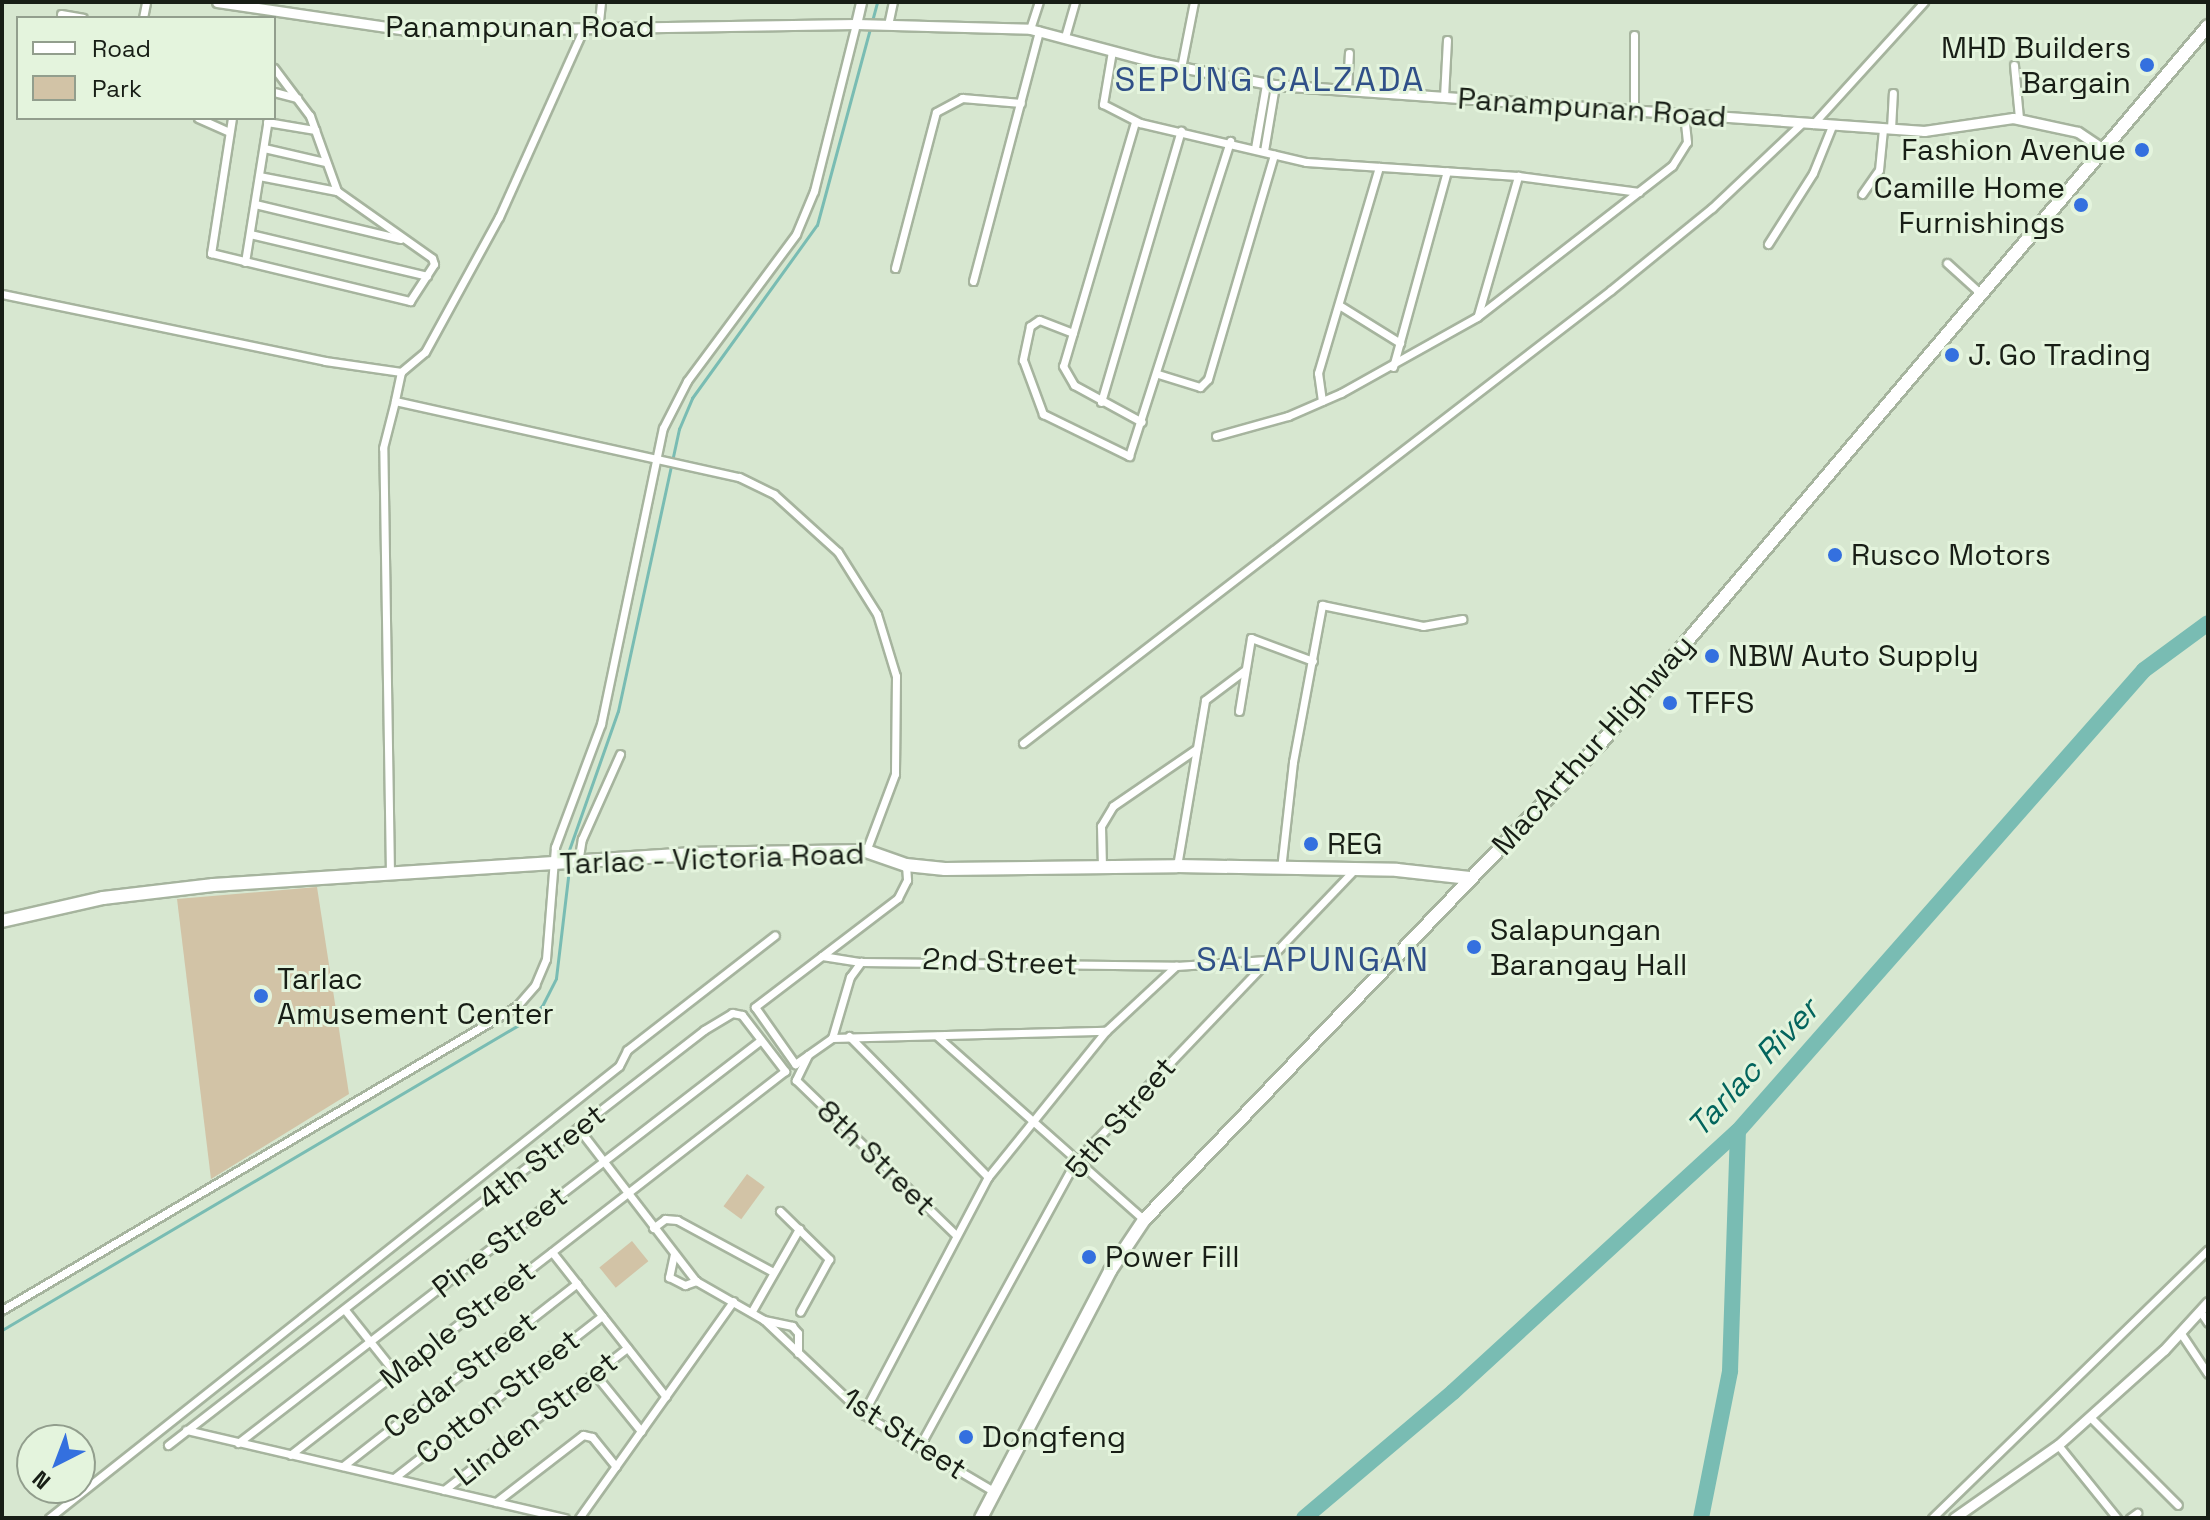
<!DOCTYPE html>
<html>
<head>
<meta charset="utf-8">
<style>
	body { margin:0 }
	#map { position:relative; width:2210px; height:1520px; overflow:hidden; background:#d7e7d0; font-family:"Space Grotesk",sans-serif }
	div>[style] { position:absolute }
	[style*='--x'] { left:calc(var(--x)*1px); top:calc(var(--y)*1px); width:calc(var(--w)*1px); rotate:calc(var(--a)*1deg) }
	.green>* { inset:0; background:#d2c3a6; transform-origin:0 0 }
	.stream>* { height:3px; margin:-1.5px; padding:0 1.5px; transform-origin:1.5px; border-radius:1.5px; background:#79bcb3 }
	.river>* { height:16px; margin:-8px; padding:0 8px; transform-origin:8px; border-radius:8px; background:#79bcb3 }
	.roads { filter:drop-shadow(2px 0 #a6b49e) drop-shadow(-2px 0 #a6b49e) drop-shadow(0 2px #a6b49e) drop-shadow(0 -2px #a6b49e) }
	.minor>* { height:7px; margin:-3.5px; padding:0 3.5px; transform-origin:3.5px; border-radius:3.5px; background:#fff }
	.tertiary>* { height:9px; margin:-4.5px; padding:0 4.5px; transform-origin:4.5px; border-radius:4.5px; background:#fff }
	.primary>* { height:12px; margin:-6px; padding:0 6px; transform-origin:6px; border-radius:6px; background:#fff }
	.trunk>* { height:12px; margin:-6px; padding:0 6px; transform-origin:6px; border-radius:6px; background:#fff }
	.dots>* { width:22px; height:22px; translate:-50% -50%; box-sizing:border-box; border:4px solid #e4f4dd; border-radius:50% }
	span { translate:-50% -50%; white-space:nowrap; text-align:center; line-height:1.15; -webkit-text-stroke:6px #e4f4dd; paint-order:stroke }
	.street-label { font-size:30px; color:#181e16 }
	.poi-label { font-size:30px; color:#181e16 }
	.right { translate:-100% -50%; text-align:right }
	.left { translate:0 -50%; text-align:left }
	.water-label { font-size:32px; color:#02645d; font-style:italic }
	.quarter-label { font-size:34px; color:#305088; letter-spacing:2px }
	.frame { position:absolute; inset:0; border:4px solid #181e16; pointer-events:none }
	.legend { position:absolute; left:16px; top:16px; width:260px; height:104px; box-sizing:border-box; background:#e4f4dd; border:2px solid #929e8d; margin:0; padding:10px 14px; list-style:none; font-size:24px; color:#181e16 }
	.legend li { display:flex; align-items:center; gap:16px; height:40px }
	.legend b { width:40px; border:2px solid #929e8d }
	.north { position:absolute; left:16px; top:1424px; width:80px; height:80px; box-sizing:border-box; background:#e4f4dd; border:2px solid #929e8d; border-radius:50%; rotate:222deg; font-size:22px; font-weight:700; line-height:32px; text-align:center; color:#181e16 }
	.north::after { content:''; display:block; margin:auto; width:28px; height:36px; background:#3470df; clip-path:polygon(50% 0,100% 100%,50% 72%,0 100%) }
</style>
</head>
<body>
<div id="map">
	<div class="green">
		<i style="clip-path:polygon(317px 887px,349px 1094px,211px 1179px,177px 899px)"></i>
		<i style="left:747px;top:1174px;width:22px;height:40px;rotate:36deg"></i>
		<i style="left:632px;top:1241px;width:26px;height:42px;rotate:51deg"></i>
	</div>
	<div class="stream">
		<i style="--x:569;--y:850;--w:147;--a:-70.6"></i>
		<i style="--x:618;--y:711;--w:289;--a:-77.8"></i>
		<i style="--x:679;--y:429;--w:34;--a:-67"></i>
		<i style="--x:692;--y:398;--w:213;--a:-54.2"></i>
		<i style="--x:817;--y:225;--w:231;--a:-74.9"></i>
		<i style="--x:2;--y:1330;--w:610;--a:-30.56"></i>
		<i style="--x:527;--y:1020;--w:21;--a:-43"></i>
		<i style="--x:542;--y:1006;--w:31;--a:-63"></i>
		<i style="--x:556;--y:978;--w:102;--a:-83.2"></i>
	</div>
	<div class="river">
		<i style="--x:1304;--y:1518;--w:195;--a:-40.2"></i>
		<i style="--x:1453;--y:1392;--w:386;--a:-42.5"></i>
		<i style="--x:1738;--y:1131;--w:614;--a:-48.63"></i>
		<i style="--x:2144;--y:670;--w:79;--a:-36.3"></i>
		<i style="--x:1701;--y:1518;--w:150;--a:-78.8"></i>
		<i style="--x:1730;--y:1371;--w:240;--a:-88.1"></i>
	</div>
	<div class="roads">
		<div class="minor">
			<i style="--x:61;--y:14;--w:22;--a:10"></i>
			<i style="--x:143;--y:18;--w:16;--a:-79"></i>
			<i style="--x:888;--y:25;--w:24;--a:-78"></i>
			<i style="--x:1030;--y:29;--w:28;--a:-72"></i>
			<i style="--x:598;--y:31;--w:29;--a:-84"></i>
			<i style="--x:1065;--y:37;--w:36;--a:-74"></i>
			<i style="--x:1112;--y:51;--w:54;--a:99.6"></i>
			<i style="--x:1103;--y:104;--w:42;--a:27.2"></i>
			<i style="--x:1140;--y:123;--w:171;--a:13.2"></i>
			<i style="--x:1306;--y:162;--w:212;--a:3.8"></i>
			<i style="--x:1518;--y:176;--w:122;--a:7.5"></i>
			<i style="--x:2014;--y:65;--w:53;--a:84.6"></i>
			<i style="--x:1181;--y:68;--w:67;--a:-78.9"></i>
			<i style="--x:1347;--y:90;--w:37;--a:-87"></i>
			<i style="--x:274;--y:92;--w:24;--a:15"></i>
			<i style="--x:1444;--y:97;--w:57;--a:-87"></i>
			<i style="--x:1634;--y:111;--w:76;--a:-90"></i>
			<i style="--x:198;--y:118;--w:34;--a:24"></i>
			<i style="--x:232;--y:118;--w:137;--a:98.8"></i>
			<i style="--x:211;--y:253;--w:205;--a:13.6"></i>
			<i style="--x:410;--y:301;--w:44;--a:-57"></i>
			<i style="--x:434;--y:264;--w:6;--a:-108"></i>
			<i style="--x:432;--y:258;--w:116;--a:-144.8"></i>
			<i style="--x:337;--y:191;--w:80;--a:-109.8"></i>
			<i style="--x:310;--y:116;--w:60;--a:-126.9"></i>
			<i style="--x:267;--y:122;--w:49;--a:9.5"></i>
			<i style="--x:1135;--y:122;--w:254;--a:106.4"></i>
			<i style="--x:1063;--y:366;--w:22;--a:60"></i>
			<i style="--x:1074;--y:385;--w:77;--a:28.6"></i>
			<i style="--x:1813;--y:124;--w:165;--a:-47.7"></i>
			<i style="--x:1891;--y:129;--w:36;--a:-87"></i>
			<i style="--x:264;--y:148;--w:63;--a:12.9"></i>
			<i style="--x:1255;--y:148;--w:65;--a:-80.2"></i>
			<i style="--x:1264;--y:151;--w:67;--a:-80.5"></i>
			<i style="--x:259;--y:176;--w:79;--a:10.9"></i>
			<i style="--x:1862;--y:194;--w:29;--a:-55"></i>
			<i style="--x:1879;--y:170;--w:41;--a:-84.4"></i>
			<i style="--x:255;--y:204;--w:150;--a:13.5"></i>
			<i style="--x:250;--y:234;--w:182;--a:13.3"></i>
			<i style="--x:1768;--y:244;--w:84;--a:-57.6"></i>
			<i style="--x:1813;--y:173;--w:51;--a:-68"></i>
			<i style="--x:245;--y:262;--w:146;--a:-80.9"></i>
			<i style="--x:1947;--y:263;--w:43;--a:42.2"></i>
			<i style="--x:895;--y:268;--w:161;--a:-75.3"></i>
			<i style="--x:936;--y:112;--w:30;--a:-28"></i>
			<i style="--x:962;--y:98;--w:59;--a:4.8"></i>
			<i style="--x:973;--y:281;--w:259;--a:-75.2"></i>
			<i style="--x:2;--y:294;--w:330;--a:11.7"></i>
			<i style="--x:325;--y:361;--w:77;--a:8.2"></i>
			<i style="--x:401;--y:372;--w:31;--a:-40"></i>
			<i style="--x:425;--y:352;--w:154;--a:-61.3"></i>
			<i style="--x:499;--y:217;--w:203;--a:-65.8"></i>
			<i style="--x:1339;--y:305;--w:72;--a:31.9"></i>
			<i style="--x:1478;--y:315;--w:145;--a:-73.9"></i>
			<i style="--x:1073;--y:333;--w:36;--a:-159"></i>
			<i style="--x:1039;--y:320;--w:11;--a:146"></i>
			<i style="--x:1030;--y:326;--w:35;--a:102"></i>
			<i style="--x:1023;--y:360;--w:58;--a:69.7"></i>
			<i style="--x:1043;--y:414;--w:96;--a:26"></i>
			<i style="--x:1129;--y:456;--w:331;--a:-72.2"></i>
			<i style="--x:1393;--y:367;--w:203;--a:-74.6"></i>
			<i style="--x:401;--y:372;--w:30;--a:102"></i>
			<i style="--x:395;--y:401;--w:352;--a:12.5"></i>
			<i style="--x:739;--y:477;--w:39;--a:26"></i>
			<i style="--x:774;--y:494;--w:86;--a:42.2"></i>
			<i style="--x:838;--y:552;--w:73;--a:57.8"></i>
			<i style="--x:877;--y:614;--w:65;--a:73"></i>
			<i style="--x:896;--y:676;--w:98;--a:90.6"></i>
			<i style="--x:895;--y:774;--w:82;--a:110.6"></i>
			<i style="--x:1158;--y:374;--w:44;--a:17.2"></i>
			<i style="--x:1200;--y:387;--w:11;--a:-45"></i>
			<i style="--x:1208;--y:379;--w:234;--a:-73.6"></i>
			<i style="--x:1322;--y:401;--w:28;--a:-98"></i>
			<i style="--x:1318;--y:373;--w:215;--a:-73.5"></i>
			<i style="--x:1101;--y:402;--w:283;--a:-73.6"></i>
			<i style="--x:1216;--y:436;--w:75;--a:-15.5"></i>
			<i style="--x:1288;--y:416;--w:58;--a:-23.5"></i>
			<i style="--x:1341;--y:393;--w:156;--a:-29.2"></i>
			<i style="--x:1477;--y:317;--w:247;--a:-37.8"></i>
			<i style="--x:1672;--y:166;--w:28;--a:-58"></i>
			<i style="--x:1687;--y:142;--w:27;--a:-96"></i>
			<i style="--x:1239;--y:711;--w:74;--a:-80.7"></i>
			<i style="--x:1251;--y:638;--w:66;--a:20.4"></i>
			<i style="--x:1023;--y:743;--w:742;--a:-37.61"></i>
			<i style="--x:1611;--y:290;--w:130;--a:-39.1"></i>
			<i style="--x:1712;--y:208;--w:124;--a:-43.4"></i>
			<i style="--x:578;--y:863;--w:24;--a:-81"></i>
			<i style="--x:582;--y:839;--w:93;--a:-65.9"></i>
			<i style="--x:906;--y:865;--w:15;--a:86"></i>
			<i style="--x:907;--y:880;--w:20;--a:117"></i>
			<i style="--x:898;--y:898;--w:180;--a:142.7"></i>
			<i style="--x:755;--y:1007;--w:70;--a:54.9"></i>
			<i style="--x:795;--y:1064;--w:45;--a:-35.1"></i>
			<i style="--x:832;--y:1038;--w:64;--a:-73.6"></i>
			<i style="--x:850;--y:977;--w:19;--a:-54"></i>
			<i style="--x:861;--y:962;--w:315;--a:0.7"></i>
			<i style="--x:1176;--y:966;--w:91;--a:-3.8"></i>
			<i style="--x:1177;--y:866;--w:168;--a:-80.4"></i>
			<i style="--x:1205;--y:700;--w:50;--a:-36.9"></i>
			<i style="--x:1102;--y:867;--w:41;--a:-91.4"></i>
			<i style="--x:1101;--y:826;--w:23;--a:-59"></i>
			<i style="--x:1113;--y:806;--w:101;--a:-34.5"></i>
			<i style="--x:1281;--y:869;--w:108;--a:-83.6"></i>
			<i style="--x:1293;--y:762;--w:160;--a:-79.5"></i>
			<i style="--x:1322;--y:605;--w:103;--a:11.7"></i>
			<i style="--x:1423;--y:626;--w:40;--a:-10"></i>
			<i style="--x:390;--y:874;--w:426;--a:-90.9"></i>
			<i style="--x:383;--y:448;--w:49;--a:-75.7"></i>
			<i style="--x:822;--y:956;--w:39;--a:9"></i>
			<i style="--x:849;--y:1036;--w:198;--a:45.4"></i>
			<i style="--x:937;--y:1036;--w:277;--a:41.6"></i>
			<i style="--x:832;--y:1038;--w:274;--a:-1.5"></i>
			<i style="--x:808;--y:1055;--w:28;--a:116"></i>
			<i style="--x:796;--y:1080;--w:223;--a:44.1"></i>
			<i style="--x:578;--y:1128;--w:193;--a:52.4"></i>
			<i style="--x:696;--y:1281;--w:78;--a:29.8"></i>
			<i style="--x:764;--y:1320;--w:137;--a:43.5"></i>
			<i style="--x:863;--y:1414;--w:153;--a:30.6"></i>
			<i style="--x:780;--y:1211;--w:69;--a:44.4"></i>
			<i style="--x:829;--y:1259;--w:60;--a:118.7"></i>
			<i style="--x:653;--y:1228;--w:15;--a:-37"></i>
			<i style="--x:665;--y:1219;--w:12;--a:5"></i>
			<i style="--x:677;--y:1220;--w:109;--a:28.4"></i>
			<i style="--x:552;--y:1252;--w:184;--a:51.8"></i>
			<i style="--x:674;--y:1254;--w:24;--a:102"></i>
			<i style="--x:669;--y:1277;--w:18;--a:27"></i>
			<i style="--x:685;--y:1285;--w:12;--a:-20"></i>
			<i style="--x:2;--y:1310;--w:598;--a:-30.55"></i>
			<i style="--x:517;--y:1006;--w:28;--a:-49"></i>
			<i style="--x:535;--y:985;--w:28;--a:-67"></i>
			<i style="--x:546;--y:959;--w:112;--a:-85.4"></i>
			<i style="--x:555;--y:847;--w:131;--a:-69.5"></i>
			<i style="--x:601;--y:724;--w:302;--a:-78.2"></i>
			<i style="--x:663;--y:428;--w:53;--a:-62.9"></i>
			<i style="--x:687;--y:381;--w:183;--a:-53.4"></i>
			<i style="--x:796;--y:234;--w:47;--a:-67.3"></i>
			<i style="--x:814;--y:191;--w:172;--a:-75.9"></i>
			<i style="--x:345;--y:1310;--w:82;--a:51.4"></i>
			<i style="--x:752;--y:1311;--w:95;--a:-60.2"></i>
			<i style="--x:2200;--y:1311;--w:14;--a:56"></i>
			<i style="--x:764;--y:1320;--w:29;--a:12"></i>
			<i style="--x:792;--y:1326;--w:9;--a:49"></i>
			<i style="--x:798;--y:1333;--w:20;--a:90"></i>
			<i style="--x:2180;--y:1332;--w:50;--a:56.3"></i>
			<i style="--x:594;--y:1373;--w:75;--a:51"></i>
			<i style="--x:863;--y:1414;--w:268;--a:-62.2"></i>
			<i style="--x:988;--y:1177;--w:188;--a:-51.1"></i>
			<i style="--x:1106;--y:1031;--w:96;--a:-42.9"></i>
			<i style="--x:2090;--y:1417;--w:124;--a:45"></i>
			<i style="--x:186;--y:1430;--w:389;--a:13.1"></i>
			<i style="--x:238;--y:1443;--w:660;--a:-37.62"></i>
			<i style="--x:168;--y:1445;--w:678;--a:-37.75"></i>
			<i style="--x:704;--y:1030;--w:33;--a:-31"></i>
			<i style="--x:732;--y:1013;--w:10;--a:11"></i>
			<i style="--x:742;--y:1015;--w:71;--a:52.5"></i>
			<i style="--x:785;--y:1071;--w:626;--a:142.2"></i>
			<i style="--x:2058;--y:1445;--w:94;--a:51.1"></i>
			<i style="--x:919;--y:1447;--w:325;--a:-61.3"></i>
			<i style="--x:1075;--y:1162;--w:404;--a:-46.3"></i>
			<i style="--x:343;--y:1466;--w:297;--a:-38"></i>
			<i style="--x:394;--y:1478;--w:264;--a:-37.9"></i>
			<i style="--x:444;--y:1490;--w:232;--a:-37.8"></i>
			<i style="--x:496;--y:1502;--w:110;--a:-37.6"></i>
			<i style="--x:583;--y:1435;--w:9;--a:13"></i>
			<i style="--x:592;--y:1437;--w:38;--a:51"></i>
			<i style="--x:49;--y:1518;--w:727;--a:-38.41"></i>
			<i style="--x:619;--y:1066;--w:18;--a:-63"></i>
			<i style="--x:627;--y:1050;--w:187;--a:-37.8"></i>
			<i style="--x:579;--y:1518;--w:266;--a:-54.6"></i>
			<i style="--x:1932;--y:1518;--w:385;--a:-44.2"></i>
			<i style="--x:2130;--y:1518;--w:9;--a:-36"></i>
		</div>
		<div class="tertiary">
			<i style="--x:217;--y:2;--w:199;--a:8.4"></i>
			<i style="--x:414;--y:31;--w:442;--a:-0.9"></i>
			<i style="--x:856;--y:24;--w:174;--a:1.6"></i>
			<i style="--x:1030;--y:29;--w:128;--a:14.9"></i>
			<i style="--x:1154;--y:62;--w:123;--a:10.8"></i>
			<i style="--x:1275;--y:85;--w:651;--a:4.05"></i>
			<i style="--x:1924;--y:131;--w:90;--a:-8.3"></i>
			<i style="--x:2013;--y:118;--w:66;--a:12.2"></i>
			<i style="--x:2078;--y:132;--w:30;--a:34"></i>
			<i style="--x:856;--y:24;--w:23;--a:-77"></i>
			<i style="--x:1954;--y:1518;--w:127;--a:-35.1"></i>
			<i style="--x:2058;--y:1445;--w:142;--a:-41.9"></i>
			<i style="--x:2164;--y:1350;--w:65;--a:-47.5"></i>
		</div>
		<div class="primary">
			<i style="--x:2;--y:921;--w:104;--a:-12.8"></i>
			<i style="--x:103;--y:898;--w:111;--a:-6.7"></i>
			<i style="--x:213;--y:885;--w:477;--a:-3.7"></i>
			<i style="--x:689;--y:854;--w:177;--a:-1"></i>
			<i style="--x:866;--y:851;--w:42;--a:19.3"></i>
			<i style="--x:906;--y:865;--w:39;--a:6"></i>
			<i style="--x:945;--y:869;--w:232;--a:-0.7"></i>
			<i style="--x:1177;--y:866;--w:220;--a:1"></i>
			<i style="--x:1397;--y:870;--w:73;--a:6.3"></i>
		</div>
		<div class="trunk">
			<i style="--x:981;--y:1518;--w:279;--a:-62.4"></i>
			<i style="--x:1110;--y:1271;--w:61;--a:-56.3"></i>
			<i style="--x:1144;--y:1220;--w:659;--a:-46.23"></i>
			<i style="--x:1600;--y:744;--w:941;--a:-49.74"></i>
		</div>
	</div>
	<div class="dots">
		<i style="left:2147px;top:65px;background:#3470df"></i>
		<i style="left:2142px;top:150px;background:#3470df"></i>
		<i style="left:2081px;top:205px;background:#3470df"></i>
		<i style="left:1952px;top:355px;background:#3470df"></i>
		<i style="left:1835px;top:555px;background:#3470df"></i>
		<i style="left:1712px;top:656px;background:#3470df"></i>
		<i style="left:1670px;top:703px;background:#3470df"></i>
		<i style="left:1311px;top:844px;background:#3470df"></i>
		<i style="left:1474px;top:947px;background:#3470df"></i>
		<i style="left:261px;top:996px;background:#3470df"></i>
		<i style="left:1089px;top:1257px;background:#3470df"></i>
		<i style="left:966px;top:1437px;background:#3470df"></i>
	</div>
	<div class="street-label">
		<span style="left:520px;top:27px">Panampunan Road</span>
		<span style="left:1592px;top:108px;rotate:4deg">Panampunan Road</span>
		<span style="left:1593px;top:745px;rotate:-48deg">MacArthur Highway</span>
		<span style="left:712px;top:859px;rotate:-2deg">Tarlac - Victoria Road</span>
		<span style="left:1000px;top:962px;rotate:2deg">2nd Street</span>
		<span style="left:1121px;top:1118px;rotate:-49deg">5th Street</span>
		<span style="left:542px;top:1157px;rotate:-38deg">4th Street</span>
		<span style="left:876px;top:1158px;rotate:44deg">8th Street</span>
		<span style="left:500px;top:1242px;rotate:-38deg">Pine Street</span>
		<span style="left:458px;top:1325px;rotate:-38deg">Maple Street</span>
		<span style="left:460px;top:1375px;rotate:-38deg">Cedar Street</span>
		<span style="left:498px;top:1397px;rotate:-38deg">Cotton Street</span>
		<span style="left:536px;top:1419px;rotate:-38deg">Linden Street</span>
		<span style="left:904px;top:1434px;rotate:33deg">1st Street</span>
	</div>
	<div class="poi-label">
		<span class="right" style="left:2131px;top:65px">MHD Builders<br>Bargain</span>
		<span class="right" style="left:2126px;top:150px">Fashion Avenue</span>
		<span class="right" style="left:2065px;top:205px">Camille Home<br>Furnishings</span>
		<span class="left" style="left:1968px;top:355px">J. Go Trading</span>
		<span class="left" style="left:1851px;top:555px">Rusco Motors</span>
		<span class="left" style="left:1728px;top:656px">NBW Auto Supply</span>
		<span class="left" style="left:1686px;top:703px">TFFS</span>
		<span class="left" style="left:1327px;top:844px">REG</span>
		<span class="left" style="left:1490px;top:947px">Salapungan<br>Barangay Hall</span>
		<span class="left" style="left:277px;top:996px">Tarlac<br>Amusement Center</span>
		<span class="left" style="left:1105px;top:1257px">Power Fill</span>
		<span class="left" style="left:982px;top:1437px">Dongfeng</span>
	</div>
	<div class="water-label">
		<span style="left:1753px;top:1068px;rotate:-47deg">Tarlac River</span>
	</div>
	<div class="quarter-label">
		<span style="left:1270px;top:80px">SEPUNG CALZADA</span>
		<span style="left:1313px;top:960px">SALAPUNGAN</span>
	</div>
	<div class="frame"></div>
	<ul class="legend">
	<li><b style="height:10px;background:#fff"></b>Road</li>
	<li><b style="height:22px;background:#d2c3a6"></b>Park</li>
	</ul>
	<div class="north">N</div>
</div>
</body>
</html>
